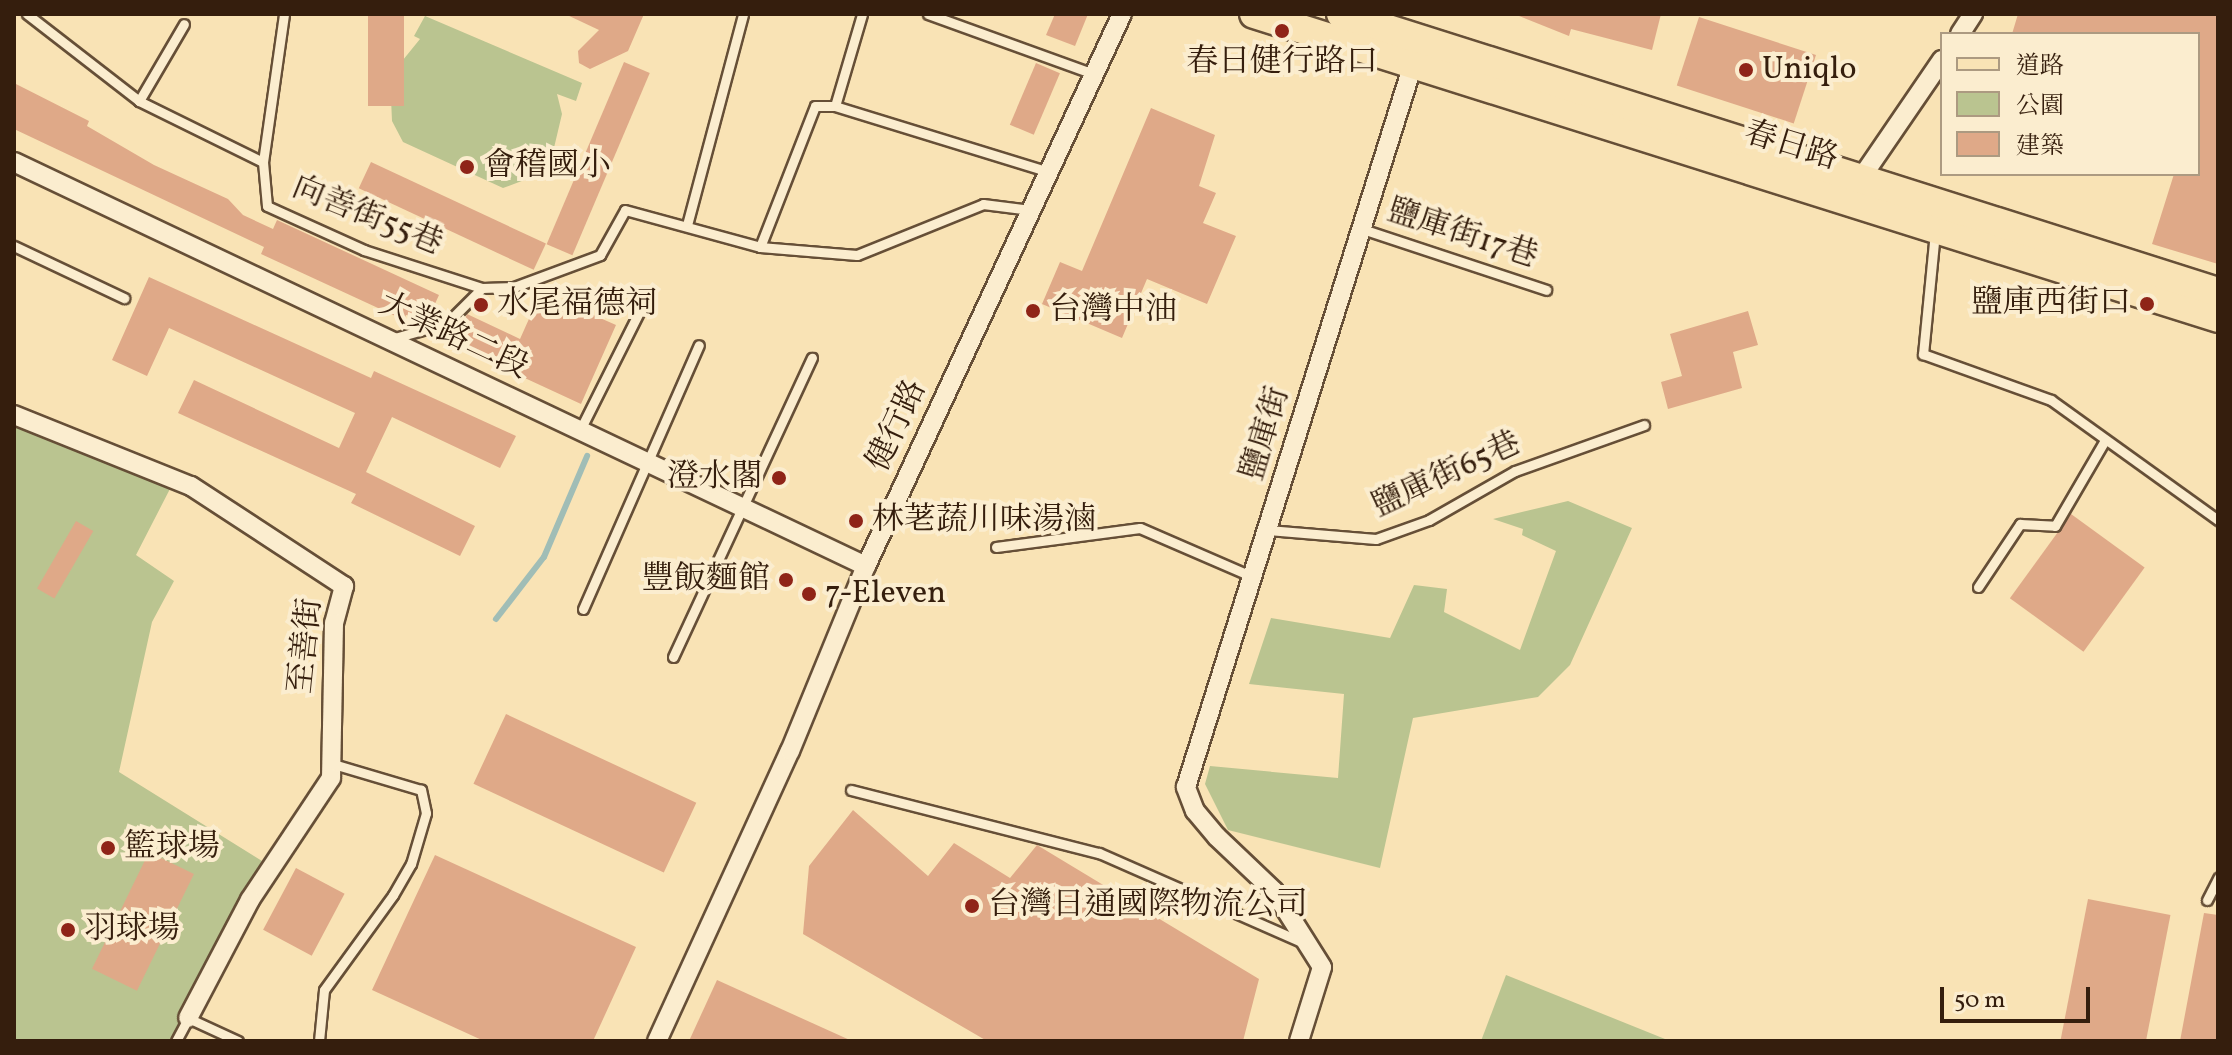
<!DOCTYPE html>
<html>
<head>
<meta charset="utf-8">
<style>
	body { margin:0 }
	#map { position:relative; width:2232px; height:1055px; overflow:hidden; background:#f9e3b5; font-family:Vollkorn,"Noto Serif TC",serif }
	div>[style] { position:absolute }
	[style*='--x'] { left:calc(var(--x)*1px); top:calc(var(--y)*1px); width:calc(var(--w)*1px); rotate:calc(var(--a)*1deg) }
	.green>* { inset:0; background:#bac490 }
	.stream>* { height:6px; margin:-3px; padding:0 3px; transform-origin:3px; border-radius:3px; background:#a0bdb6 }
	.building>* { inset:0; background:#dfa988; transform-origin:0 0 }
	.roads { filter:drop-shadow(2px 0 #664f37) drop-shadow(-2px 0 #664f37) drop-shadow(0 2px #664f37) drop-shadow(0 -2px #664f37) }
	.service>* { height:9px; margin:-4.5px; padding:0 4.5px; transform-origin:4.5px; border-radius:4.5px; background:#fbedcf }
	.minor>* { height:18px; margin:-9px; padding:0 9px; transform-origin:9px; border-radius:9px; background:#fbedcf }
	.primary>* { height:28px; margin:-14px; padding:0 14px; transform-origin:14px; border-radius:14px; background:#f9e3b5 }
	.dots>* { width:22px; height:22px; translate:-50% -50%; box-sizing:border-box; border:4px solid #fbedcf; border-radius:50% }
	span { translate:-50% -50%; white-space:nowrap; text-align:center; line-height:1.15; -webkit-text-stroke:8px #fbedcf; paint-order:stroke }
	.poi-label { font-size:32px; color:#351e0d }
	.left { translate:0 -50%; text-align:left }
	.right { translate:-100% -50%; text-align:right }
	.street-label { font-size:32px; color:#351e0d }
	.frame { position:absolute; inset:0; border:16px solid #351e0d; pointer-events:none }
	.legend { position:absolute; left:1940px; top:32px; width:260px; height:144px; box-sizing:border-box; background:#fbedcf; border:2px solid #ac9a81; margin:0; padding:10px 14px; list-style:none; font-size:24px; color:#351e0d }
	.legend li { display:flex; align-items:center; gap:16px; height:40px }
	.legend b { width:40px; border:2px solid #ac9a81 }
	.scale { position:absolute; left:1940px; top:987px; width:150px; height:36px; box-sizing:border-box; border:4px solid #351e0d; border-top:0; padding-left:10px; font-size:24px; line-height:28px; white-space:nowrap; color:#351e0d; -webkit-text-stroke:6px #fbedcf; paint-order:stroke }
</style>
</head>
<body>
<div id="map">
	<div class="green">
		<i style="clip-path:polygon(425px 16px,582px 83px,576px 101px,557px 94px,562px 114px,553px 152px,527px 179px,503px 188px,403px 142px,392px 121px,390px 76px,420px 39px,414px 36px)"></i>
		<i style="clip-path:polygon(14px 424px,172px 485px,136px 555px,174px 581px,152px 622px,119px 772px,262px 861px,206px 961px,174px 1041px,14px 1041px)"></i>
		<i style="clip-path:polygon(1568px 501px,1632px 528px,1570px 665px,1538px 697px,1413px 718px,1380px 868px,1228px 830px,1205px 784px,1210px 766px,1338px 778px,1344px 694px,1249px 684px,1271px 618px,1390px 638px,1414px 585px,1447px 589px,1444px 612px,1520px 650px,1556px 551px,1522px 535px,1523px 529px,1493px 519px)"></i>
		<i style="clip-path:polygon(1506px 975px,1670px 1041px,1481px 1041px)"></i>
	</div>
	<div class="stream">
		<i style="--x:496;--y:619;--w:78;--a:-52.3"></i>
		<i style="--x:544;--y:557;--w:110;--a:-66.9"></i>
	</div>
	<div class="building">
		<i style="left:368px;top:14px;width:36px;height:92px"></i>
		<i style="clip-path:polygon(565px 14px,644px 14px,628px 51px,590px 69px,579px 63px,578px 51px,599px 30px)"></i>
		<i style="clip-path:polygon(1055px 14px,1088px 14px,1075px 46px,1046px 35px)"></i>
		<i style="clip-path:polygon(1514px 14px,1661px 14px,1652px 50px,1571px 29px,1569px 36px)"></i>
		<i style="clip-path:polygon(2018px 14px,2218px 14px,2218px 264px,2152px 244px,2174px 174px,2198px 174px,2198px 34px,2012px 34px)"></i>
		<i style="left:1699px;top:17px;width:123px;height:72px;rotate:18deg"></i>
		<i style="left:624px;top:62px;width:28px;height:198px;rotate:23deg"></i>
		<i style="left:1036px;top:63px;width:26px;height:67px;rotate:23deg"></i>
		<i style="clip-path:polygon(14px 83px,89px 121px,87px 126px,154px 165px,228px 199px,243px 215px,273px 229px,277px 220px,439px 295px,428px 319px,406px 315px,404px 320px,261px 254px,264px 247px,14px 129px)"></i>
		<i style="clip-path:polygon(1151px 108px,1215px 135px,1199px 186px,1216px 193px,1203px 223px,1236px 236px,1207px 304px,1147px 279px,1122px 338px,1042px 304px,1060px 262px,1082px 271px)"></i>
		<i style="left:371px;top:162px;width:193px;height:29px;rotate:25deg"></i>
		<i style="clip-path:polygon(149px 277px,371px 378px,374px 371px,516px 436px,500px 468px,392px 417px,366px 472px,475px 526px,460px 556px,351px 503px,356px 494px,178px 413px,194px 380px,339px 448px,355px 413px,169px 328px,147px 376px,112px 360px)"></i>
		<i style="clip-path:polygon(541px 292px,616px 325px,581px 404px,453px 345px,467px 314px,520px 339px)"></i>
		<i style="clip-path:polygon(1748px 311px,1758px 345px,1733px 352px,1742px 388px,1668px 409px,1661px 382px,1682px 376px,1670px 334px)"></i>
		<i style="left:2071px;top:514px;width:91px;height:104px;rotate:36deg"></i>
		<i style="left:76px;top:521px;width:20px;height:78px;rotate:30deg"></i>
		<i style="left:506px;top:714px;width:210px;height:77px;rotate:25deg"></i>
		<i style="clip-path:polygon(853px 810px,928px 876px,954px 843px,1010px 878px,1037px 845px,1259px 979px,1243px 1041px,987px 1041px,803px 934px,809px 866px)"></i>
		<i style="left:149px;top:852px;width:50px;height:130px;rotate:26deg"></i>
		<i style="clip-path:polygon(435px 855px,636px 947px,593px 1041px,484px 1041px,372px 990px)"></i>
		<i style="left:296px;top:868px;width:55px;height:70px;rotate:28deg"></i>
		<i style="left:2088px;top:899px;width:84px;height:145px;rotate:11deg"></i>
		<i style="clip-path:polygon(2204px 913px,2218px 915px,2218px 1041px,2180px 1041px)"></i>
		<i style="clip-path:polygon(717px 980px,852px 1041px,689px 1041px)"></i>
	</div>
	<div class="roads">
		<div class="service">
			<i style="--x:27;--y:14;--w:142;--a:37.8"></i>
			<i style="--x:139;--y:101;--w:138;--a:26.2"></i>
			<i style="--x:263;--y:162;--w:44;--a:84.8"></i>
			<i style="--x:267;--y:206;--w:107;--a:24.4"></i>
			<i style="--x:364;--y:250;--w:124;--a:17.9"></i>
			<i style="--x:928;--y:14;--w:177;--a:19.9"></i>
			<i style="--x:139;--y:101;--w:89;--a:-59.7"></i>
			<i style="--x:835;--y:106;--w:224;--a:17.1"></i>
			<i style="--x:263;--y:162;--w:149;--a:-81.9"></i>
			<i style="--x:687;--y:225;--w:218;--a:-75.1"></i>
			<i style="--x:1362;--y:229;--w:194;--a:18.3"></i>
			<i style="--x:1935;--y:232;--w:123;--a:95.6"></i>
			<i style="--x:1923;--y:354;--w:136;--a:19.8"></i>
			<i style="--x:2051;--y:400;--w:206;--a:35.7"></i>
			<i style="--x:14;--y:246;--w:122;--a:25.3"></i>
			<i style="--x:760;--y:247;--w:151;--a:-68.7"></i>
			<i style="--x:815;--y:106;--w:20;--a:0"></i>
			<i style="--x:835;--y:106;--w:96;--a:-73.6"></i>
			<i style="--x:391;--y:339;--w:58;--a:-15.9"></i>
			<i style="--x:447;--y:323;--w:49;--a:-45"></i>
			<i style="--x:482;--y:288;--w:32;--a:-2"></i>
			<i style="--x:514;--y:287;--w:92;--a:-20.4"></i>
			<i style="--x:600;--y:255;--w:51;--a:-60.9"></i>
			<i style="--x:625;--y:210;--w:140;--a:15.3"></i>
			<i style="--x:760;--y:247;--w:97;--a:4.7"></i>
			<i style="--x:857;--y:255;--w:136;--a:-22"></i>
			<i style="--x:983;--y:204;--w:48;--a:7.1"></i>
			<i style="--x:580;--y:430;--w:139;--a:-63.4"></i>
			<i style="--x:1268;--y:530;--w:108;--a:4.8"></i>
			<i style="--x:1376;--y:539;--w:56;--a:-19.7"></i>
			<i style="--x:1429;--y:520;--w:99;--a:-29.7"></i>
			<i style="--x:1515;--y:471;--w:137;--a:-19.6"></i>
			<i style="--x:996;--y:547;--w:145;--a:-7.5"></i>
			<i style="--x:1140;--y:528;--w:123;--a:23.4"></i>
			<i style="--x:1978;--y:587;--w:76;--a:-56.3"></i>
			<i style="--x:2020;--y:524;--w:35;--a:3"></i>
			<i style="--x:2055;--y:526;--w:99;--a:-59.8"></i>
			<i style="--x:583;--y:609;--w:288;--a:-66.3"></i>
			<i style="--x:673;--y:657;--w:330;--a:-65.1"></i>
			<i style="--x:851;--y:790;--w:256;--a:14.3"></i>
			<i style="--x:1099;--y:853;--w:222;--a:23.7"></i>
			<i style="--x:2207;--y:900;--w:25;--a:-63"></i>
			<i style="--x:176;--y:1041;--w:26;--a:-62"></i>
			<i style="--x:188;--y:1018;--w:55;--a:24.7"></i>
			<i style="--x:319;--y:1041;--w:51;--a:-84.4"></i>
			<i style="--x:324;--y:990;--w:117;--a:-54"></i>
			<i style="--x:393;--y:895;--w:36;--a:-60"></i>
			<i style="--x:411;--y:864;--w:53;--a:-73.6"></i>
			<i style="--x:426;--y:813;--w:24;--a:-102"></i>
			<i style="--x:421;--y:790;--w:95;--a:-163.5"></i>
		</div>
		<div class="minor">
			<i style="--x:1960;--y:34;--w:24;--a:-57"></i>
			<i style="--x:14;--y:162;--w:943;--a:25.37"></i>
			<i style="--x:1855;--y:187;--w:154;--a:-55.6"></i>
			<i style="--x:14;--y:415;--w:191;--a:21.9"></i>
			<i style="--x:191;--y:486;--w:183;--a:33.2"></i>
			<i style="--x:344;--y:586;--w:38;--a:105"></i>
			<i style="--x:334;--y:623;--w:155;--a:91.1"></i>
			<i style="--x:331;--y:778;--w:146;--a:123.6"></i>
			<i style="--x:250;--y:900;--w:133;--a:117.7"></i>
			<i style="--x:657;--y:1041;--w:319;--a:-65.4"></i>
			<i style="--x:790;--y:751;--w:200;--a:-67.7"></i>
			<i style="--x:866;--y:566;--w:608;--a:-65.12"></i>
			<i style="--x:1299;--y:1041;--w:77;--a:-72.7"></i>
			<i style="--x:1322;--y:967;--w:90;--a:-122.3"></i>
			<i style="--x:1274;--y:891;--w:79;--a:-136.5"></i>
			<i style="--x:1217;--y:837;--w:34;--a:-130"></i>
			<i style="--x:1195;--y:811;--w:26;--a:-111"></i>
			<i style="--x:1186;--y:787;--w:767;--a:-72.56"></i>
		</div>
		<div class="primary">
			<i style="--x:1254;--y:14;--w:1011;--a:17.5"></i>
			<i style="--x:1341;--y:14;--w:920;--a:17.59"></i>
		</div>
	</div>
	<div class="dots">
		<i style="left:1282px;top:31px;background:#8f2418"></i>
		<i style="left:1746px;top:70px;background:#8f2418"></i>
		<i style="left:467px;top:167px;background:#8f2418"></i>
		<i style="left:2147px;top:304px;background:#8f2418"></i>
		<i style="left:481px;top:305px;background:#8f2418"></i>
		<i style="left:1033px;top:311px;background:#8f2418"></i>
		<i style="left:779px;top:478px;background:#8f2418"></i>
		<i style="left:856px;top:521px;background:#8f2418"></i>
		<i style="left:786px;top:580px;background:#8f2418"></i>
		<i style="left:809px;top:594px;background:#8f2418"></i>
		<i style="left:108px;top:848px;background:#8f2418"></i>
		<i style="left:972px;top:906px;background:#8f2418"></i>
		<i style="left:68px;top:930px;background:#8f2418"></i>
	</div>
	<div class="poi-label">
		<span style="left:1282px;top:63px">春日健行路口</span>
		<span class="left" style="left:1762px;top:70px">Uniqlo</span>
		<span class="left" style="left:483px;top:167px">會稽國小</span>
		<span class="right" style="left:2131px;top:304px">鹽庫西街口</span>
		<span class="left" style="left:497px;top:305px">水尾福德祠</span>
		<span class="left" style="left:1049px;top:311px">台灣中油</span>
		<span class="right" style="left:763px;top:478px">澄水閣</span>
		<span class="left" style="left:872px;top:521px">林荖蔬川味湯滷</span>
		<span class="right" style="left:770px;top:580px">豐飯麵館</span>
		<span class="left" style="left:825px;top:594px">7-Eleven</span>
		<span class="left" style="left:124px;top:848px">籃球場</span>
		<span class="left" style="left:988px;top:906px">台灣日通國際物流公司</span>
		<span class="left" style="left:84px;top:930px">羽球場</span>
	</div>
	<div class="street-label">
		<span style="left:1791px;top:147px;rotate:17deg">春日路</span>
		<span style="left:367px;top:217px;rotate:22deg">向善街55巷</span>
		<span style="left:1462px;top:235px;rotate:18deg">鹽庫街17巷</span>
		<span style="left:453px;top:337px;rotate:25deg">大業路二段</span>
		<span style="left:898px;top:426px;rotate:-65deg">健行路</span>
		<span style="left:1267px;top:434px;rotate:-73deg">鹽庫街</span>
		<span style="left:1447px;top:476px;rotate:-25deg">鹽庫街65巷</span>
		<span style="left:307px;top:646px;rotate:-84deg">至善街</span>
	</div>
	<div class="frame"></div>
	<ul class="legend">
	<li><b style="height:10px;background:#f9e3b5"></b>道路</li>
	<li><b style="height:22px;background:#bac490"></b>公園</li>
	<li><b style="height:22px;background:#dfa988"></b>建築</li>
	</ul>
	<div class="scale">50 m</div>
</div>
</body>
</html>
